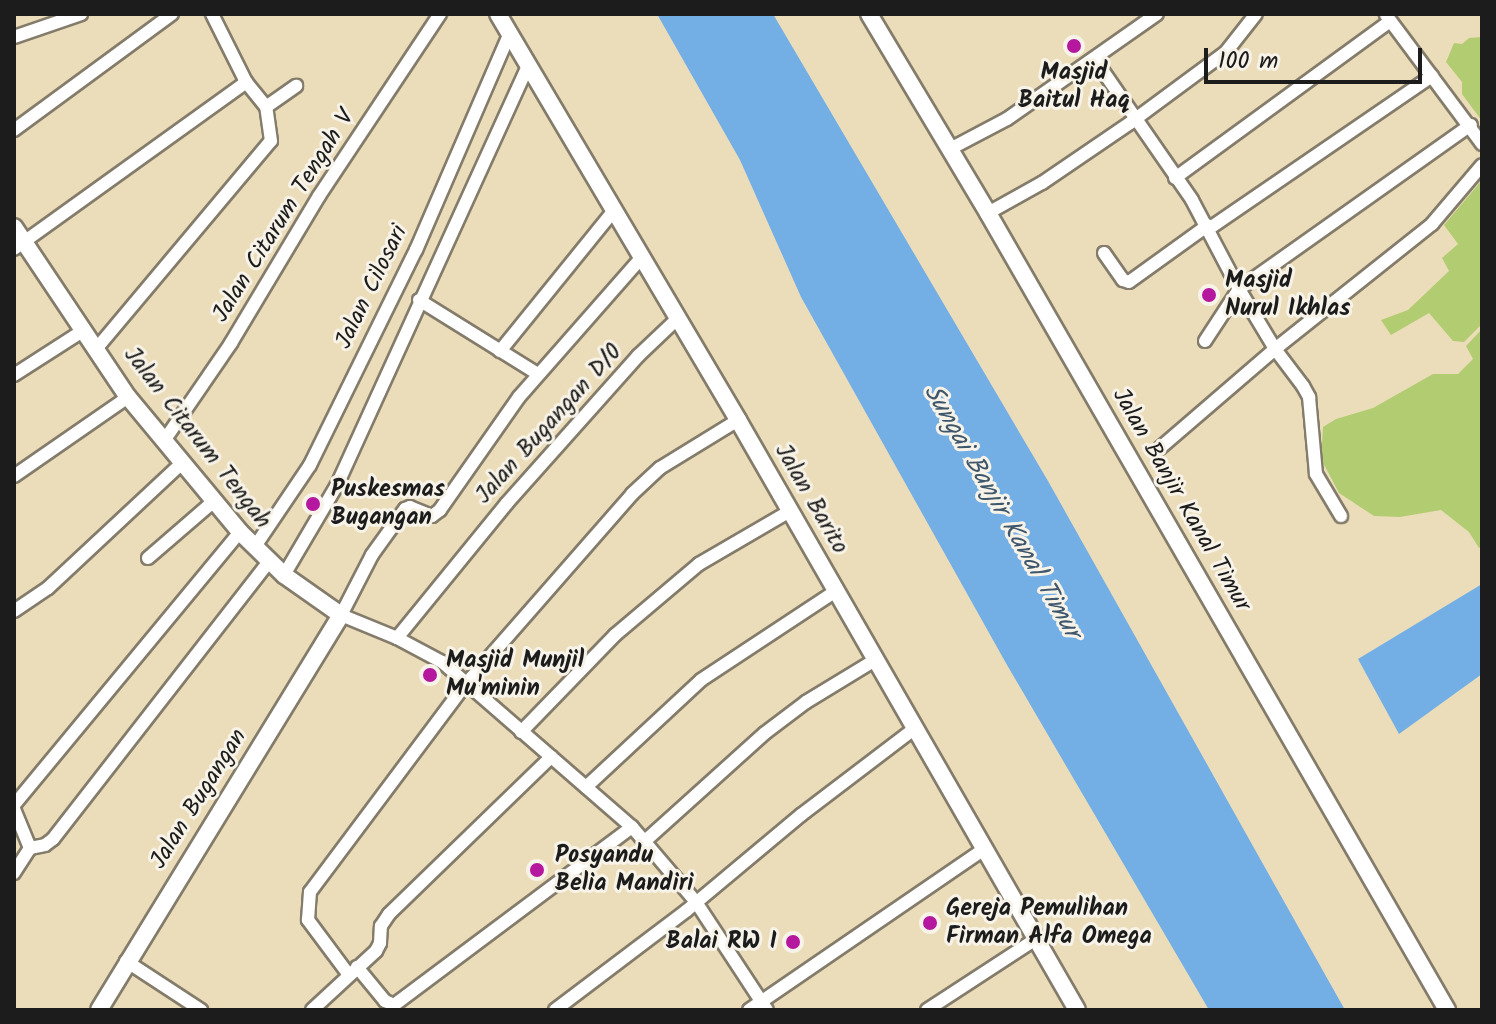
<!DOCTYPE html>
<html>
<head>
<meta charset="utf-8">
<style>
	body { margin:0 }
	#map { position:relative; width:1496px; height:1024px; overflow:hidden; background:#ecddba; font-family:Kalam,sans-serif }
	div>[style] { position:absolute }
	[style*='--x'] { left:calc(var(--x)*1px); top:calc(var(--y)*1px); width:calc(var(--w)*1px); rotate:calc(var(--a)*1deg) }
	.green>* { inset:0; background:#b2cc71 }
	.water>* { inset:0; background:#73afe5 }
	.roads { filter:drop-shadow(2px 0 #847c6b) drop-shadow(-2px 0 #847c6b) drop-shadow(0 2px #847c6b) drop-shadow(0 -2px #847c6b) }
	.minor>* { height:12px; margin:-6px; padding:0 6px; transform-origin:6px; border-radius:6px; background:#fff }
	.tertiary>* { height:16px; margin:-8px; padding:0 8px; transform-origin:8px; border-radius:8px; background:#fff }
	.dots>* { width:22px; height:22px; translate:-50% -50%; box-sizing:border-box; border:4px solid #f7f3e8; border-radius:50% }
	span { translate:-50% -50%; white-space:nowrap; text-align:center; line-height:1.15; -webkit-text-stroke:6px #f7f3e8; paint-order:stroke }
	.poi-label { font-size:24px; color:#1c1c1c; font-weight:700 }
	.left { translate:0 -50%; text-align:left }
	.right { translate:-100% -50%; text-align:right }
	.street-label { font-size:24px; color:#1c1c1c }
	.water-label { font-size:26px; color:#3f576c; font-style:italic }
	.frame { position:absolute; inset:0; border:16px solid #1c1c1c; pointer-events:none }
	.scale { position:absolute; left:1204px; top:48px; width:218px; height:36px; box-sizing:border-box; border:4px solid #1c1c1c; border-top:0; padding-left:10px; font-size:24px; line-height:28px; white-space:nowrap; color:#1c1c1c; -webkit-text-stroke:6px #f7f3e8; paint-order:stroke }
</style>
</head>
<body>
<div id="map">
	<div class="green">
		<i style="clip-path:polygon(1482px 37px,1482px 121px,1462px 94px,1462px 82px,1446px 62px,1454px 43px,1462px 44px,1469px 38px)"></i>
		<i style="clip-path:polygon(1482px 180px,1482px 324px,1464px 342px,1453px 341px,1429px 313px,1391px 335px,1381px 320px,1408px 310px,1449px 271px,1442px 258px,1458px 244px,1444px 225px)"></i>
		<i style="clip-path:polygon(1482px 329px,1482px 546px,1479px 548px,1469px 532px,1441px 510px,1400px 517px,1374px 516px,1339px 493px,1321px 459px,1323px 427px,1336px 419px,1373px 408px,1433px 374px,1458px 374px,1473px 359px,1466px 346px)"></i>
	</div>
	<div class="water">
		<i style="clip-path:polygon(657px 14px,773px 14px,1048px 481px,1345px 1010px,1209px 1010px,1007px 665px,801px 297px,740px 160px)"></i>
		<i style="clip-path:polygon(1482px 584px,1482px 674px,1399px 734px,1358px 659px)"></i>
	</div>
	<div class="roads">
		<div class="minor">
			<i style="--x:212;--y:14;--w:76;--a:63.4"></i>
			<i style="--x:1386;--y:15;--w:161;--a:53.3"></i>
			<i style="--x:14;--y:37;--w:71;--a:-18.9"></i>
			<i style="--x:1092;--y:62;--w:6;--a:18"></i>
			<i style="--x:1098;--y:64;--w:165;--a:55.3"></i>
			<i style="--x:1192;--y:200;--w:101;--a:62.2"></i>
			<i style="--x:1239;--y:289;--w:70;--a:59"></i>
			<i style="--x:1275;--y:349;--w:46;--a:52.9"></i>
			<i style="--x:1303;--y:386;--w:13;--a:61"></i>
			<i style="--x:1309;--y:397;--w:77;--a:84.8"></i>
			<i style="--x:1316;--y:474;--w:49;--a:59.2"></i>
			<i style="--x:14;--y:130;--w:196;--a:-36.3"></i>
			<i style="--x:950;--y:149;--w:64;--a:-27.8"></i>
			<i style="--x:1007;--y:119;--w:183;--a:-35"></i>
			<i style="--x:1175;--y:178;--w:266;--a:-36.1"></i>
			<i style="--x:988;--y:213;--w:62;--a:-29.1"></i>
			<i style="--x:1042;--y:183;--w:107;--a:-34.3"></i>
			<i style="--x:1130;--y:123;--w:119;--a:-36.5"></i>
			<i style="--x:1226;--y:52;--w:48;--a:-51.7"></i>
			<i style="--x:1210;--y:228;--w:269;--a:-34.4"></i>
			<i style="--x:14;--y:249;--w:286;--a:-35.7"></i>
			<i style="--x:246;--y:82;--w:32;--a:51"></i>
			<i style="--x:266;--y:107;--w:37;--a:-35"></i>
			<i style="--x:1104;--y:253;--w:33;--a:55"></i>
			<i style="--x:1123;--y:280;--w:6;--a:18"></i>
			<i style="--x:1129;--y:282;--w:97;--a:-35.8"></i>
			<i style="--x:642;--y:257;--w:186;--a:131.3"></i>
			<i style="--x:519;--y:397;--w:138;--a:125"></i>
			<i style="--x:440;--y:510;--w:10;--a:143"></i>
			<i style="--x:432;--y:516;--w:24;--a:-158"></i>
			<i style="--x:410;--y:507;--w:5;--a:158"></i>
			<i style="--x:405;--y:509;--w:57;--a:125.7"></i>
			<i style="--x:372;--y:555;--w:68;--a:117.3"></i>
			<i style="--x:341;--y:615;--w:61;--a:22.3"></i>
			<i style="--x:397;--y:638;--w:51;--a:28.1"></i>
			<i style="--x:442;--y:662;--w:252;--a:41"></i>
			<i style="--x:632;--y:827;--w:99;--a:49.5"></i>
			<i style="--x:696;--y:902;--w:129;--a:56.7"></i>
			<i style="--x:419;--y:300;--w:140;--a:31.9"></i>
			<i style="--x:1205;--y:341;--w:62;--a:-56.8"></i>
			<i style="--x:1239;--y:289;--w:284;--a:-35.3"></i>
			<i style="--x:97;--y:348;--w:270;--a:-50"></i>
			<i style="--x:271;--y:141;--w:34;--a:-98"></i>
			<i style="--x:500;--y:351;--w:181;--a:-51"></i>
			<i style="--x:14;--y:375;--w:83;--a:-32.7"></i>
			<i style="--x:164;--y:441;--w:119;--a:-55.6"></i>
			<i style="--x:231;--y:343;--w:171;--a:-59.1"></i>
			<i style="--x:319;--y:196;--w:219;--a:-56.4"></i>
			<i style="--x:1160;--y:448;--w:152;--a:-40.7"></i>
			<i style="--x:1275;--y:349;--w:201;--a:-38.5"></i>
			<i style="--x:1432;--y:224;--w:77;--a:-49.7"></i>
			<i style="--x:14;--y:476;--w:139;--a:-34.7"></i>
			<i style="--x:254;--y:548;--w:100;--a:-56"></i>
			<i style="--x:310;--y:465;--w:240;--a:-63.8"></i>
			<i style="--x:416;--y:250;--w:236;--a:-66.6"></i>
			<i style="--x:148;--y:558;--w:87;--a:-40.8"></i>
			<i style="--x:284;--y:575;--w:104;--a:-59.5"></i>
			<i style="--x:337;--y:485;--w:463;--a:-65.5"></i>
			<i style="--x:14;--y:611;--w:41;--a:-34.1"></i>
			<i style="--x:48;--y:588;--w:183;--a:-43"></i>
			<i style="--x:397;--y:638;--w:174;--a:-50.8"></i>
			<i style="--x:507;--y:503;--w:197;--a:-48.3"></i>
			<i style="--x:638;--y:356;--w:55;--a:-43.5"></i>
			<i style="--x:521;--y:732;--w:135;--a:-45.9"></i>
			<i style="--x:615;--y:635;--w:110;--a:-40.2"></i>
			<i style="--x:699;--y:564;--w:105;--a:-30.2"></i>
			<i style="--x:586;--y:787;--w:157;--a:-42.9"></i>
			<i style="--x:701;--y:680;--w:162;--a:-33.4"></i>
			<i style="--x:14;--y:805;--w:354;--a:-50.4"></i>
			<i style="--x:14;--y:809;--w:42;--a:67.7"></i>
			<i style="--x:30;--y:848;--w:30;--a:123"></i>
			<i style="--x:645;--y:841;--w:161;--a:-42"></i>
			<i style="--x:765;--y:733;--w:51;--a:-37.1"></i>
			<i style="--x:806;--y:702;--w:81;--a:-31.3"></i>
			<i style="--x:30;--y:848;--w:15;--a:-11"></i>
			<i style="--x:45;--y:845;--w:10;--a:-37"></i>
			<i style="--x:53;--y:839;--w:351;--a:-52.1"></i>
			<i style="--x:126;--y:961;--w:90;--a:33.2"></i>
			<i style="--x:357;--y:967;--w:44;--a:50.5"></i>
			<i style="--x:385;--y:1001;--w:10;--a:24"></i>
			<i style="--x:394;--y:1005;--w:297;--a:-36.8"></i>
			<i style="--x:349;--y:975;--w:69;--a:-126.7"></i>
			<i style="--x:308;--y:920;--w:28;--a:-86"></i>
			<i style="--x:310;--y:892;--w:259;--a:-53.2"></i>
			<i style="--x:465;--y:685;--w:254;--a:-48.8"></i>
			<i style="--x:632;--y:494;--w:38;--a:-43"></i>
			<i style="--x:660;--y:468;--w:92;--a:-31.6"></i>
			<i style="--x:312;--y:1010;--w:87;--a:-42.7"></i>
			<i style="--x:376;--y:951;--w:9;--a:-63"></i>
			<i style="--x:380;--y:943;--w:17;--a:-87"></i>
			<i style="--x:381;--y:926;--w:14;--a:-56"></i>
			<i style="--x:389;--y:914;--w:226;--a:-44.1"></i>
			<i style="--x:555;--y:1010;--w:164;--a:-37.1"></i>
			<i style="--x:686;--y:911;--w:150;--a:-39.9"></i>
			<i style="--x:801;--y:815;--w:142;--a:-37.3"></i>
			<i style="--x:749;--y:1010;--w:285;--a:-34.4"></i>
			<i style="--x:927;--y:1010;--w:130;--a:-33.1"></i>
		</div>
		<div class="tertiary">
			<i style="--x:498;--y:14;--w:472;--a:59.4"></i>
			<i style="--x:738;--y:420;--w:680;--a:60.12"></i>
			<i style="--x:869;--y:14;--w:232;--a:59.1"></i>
			<i style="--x:988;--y:213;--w:920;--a:60.06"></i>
			<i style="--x:14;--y:227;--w:205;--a:56.2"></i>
			<i style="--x:128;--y:397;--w:175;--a:50.3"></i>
			<i style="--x:240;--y:532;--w:62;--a:44.3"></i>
			<i style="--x:284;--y:575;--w:70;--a:35.1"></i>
			<i style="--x:341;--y:615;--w:463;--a:121.5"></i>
		</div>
	</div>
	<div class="dots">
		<i style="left:1074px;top:46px;background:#b5179e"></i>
		<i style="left:1209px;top:295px;background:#b5179e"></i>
		<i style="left:313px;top:504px;background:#b5179e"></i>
		<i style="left:430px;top:675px;background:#b5179e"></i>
		<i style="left:537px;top:870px;background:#b5179e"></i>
		<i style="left:930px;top:923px;background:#b5179e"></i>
		<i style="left:793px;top:942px;background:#b5179e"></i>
	</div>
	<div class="poi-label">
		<span style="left:1074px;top:87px">Masjid<br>Baitul Haq</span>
		<span class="left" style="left:1225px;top:295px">Masjid<br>Nurul Ikhlas</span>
		<span class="left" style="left:331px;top:504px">Puskesmas<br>Bugangan</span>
		<span class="left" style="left:446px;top:675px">Masjid Munjil<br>Mu'minin</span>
		<span class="left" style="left:555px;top:870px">Posyandu<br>Belia Mandiri</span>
		<span class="left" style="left:946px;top:923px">Gereja Pemulihan<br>Firman Alfa Omega</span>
		<span class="right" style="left:777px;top:942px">Balai RW I</span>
	</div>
	<div class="street-label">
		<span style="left:284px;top:216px;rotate:-58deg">Jalan Citarum Tengah V</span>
		<span style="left:372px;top:287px;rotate:-64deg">Jalan Cilosari</span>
		<span style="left:549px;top:424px;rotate:-48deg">Jalan Bugangan D/0</span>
		<span style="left:197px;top:438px;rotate:52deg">Jalan Citarum Tengah</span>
		<span style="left:811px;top:499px;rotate:60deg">Jalan Barito</span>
		<span style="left:1181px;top:500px;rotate:60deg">Jalan Banjir Kanal Timur</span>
		<span style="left:199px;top:799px;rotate:-58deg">Jalan Bugangan</span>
	</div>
	<div class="water-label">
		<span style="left:1001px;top:512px;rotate:60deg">Sungai Banjir Kanal Timur</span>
	</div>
	<div class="frame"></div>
	<div class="scale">100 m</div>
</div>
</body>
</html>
